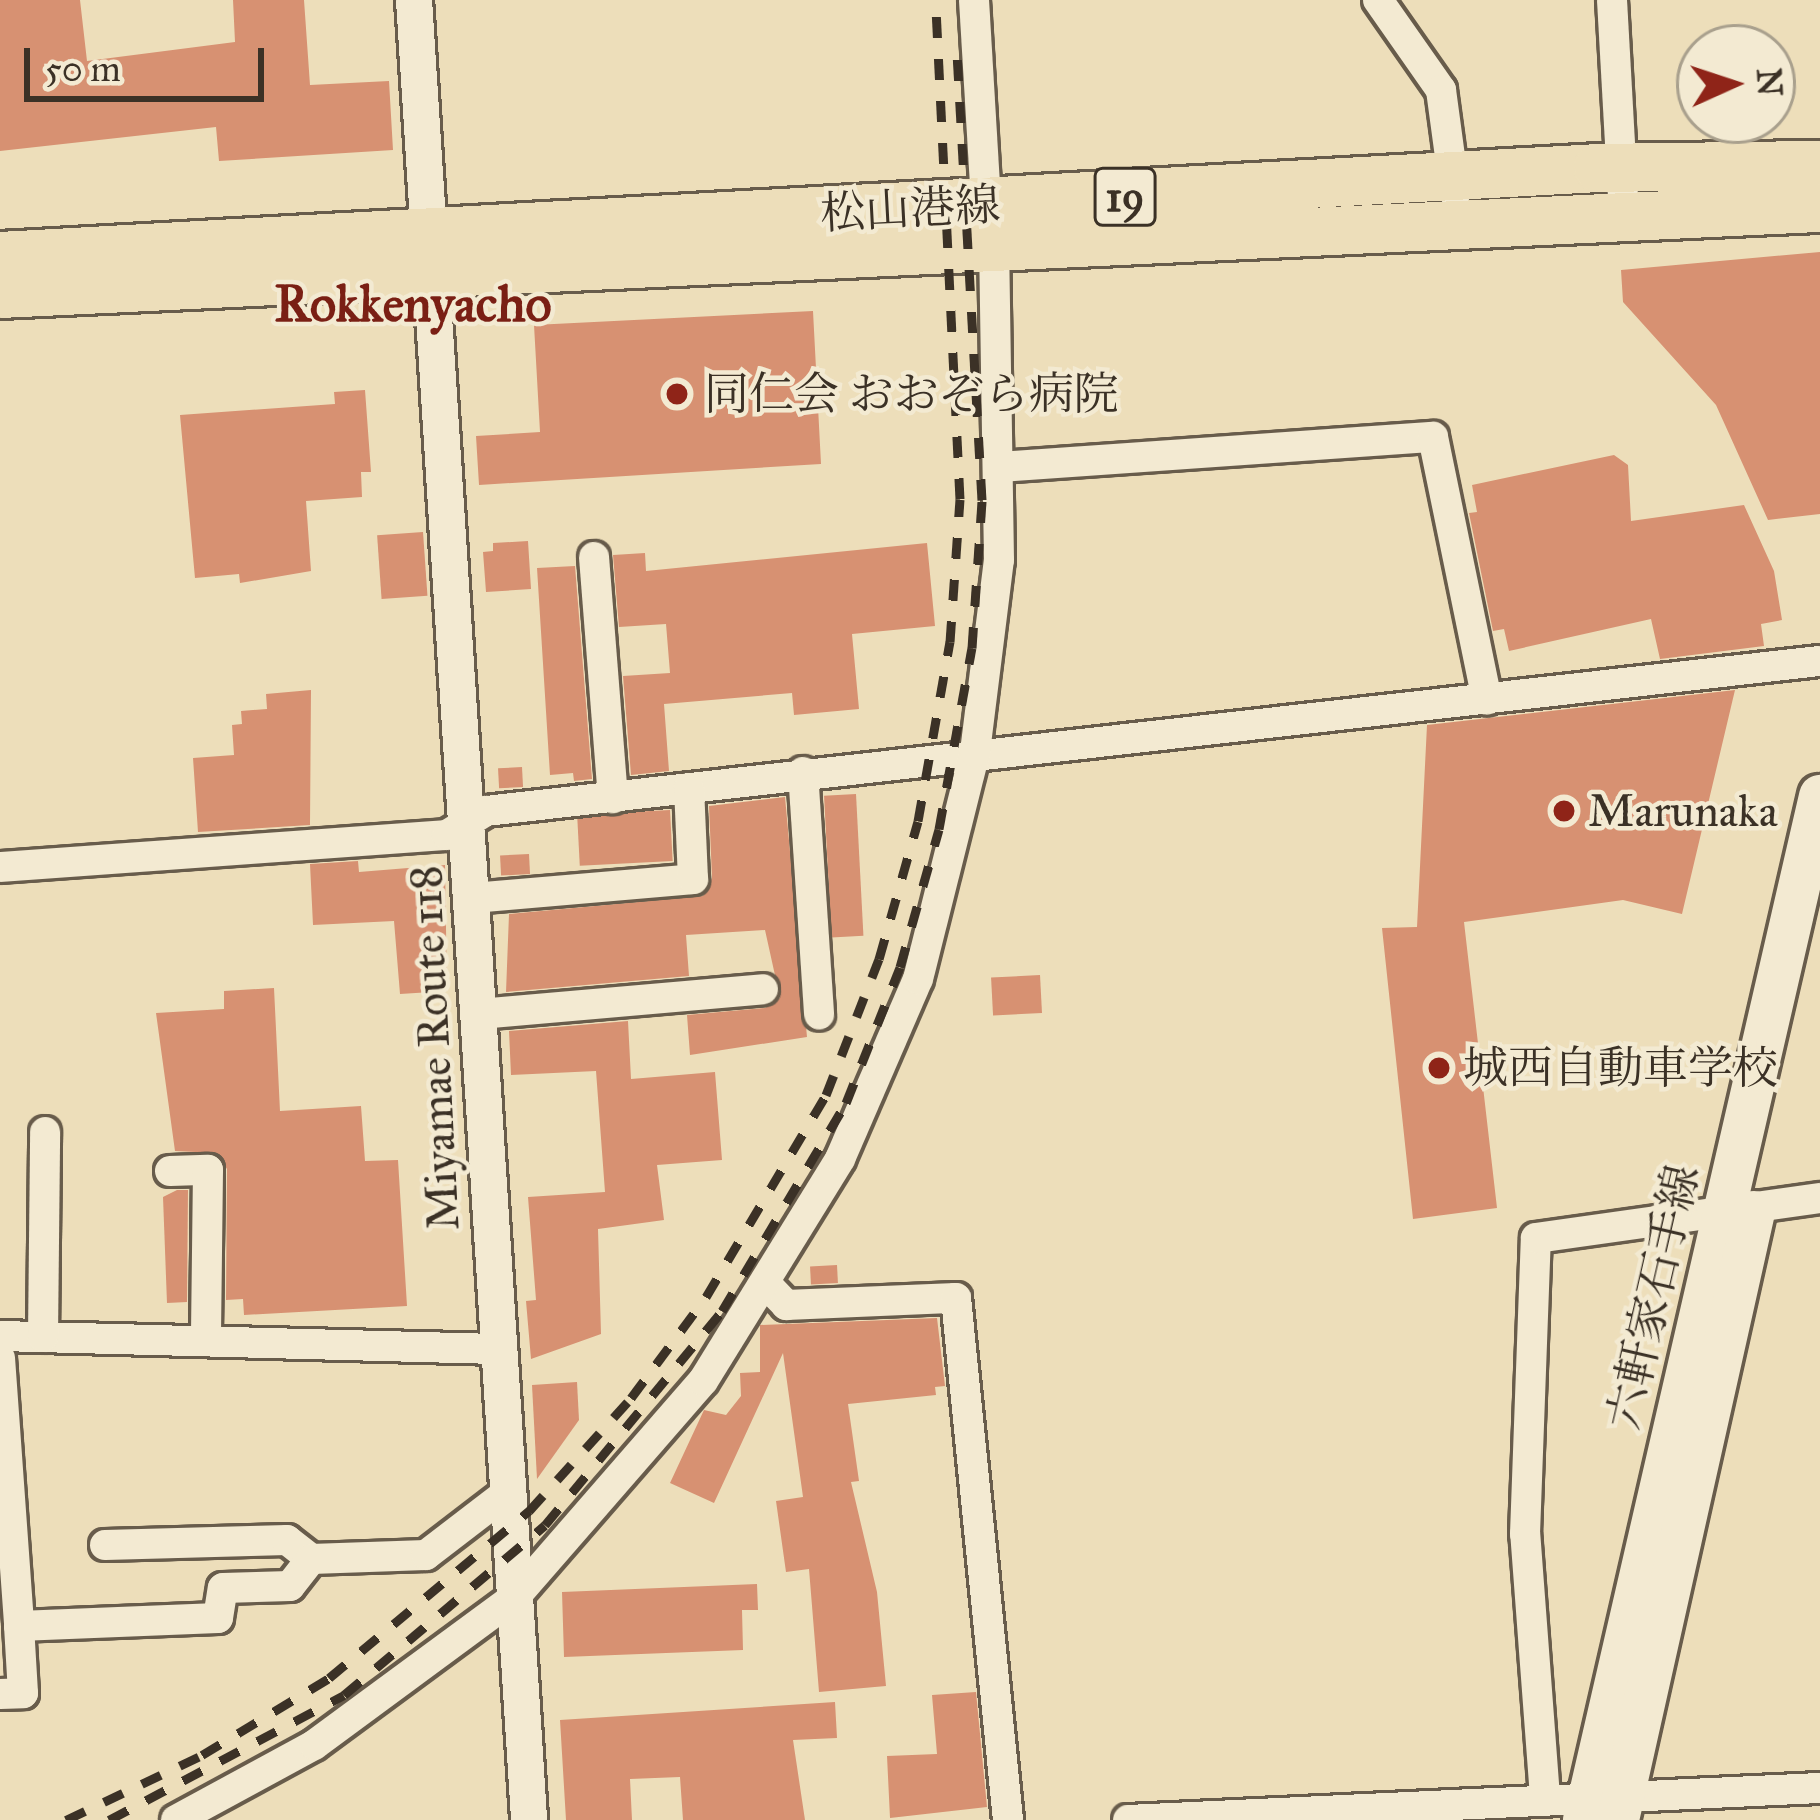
<!DOCTYPE html>
<html>
<head>
<meta charset="utf-8">
<style>
	body { margin:0 }
	#map { position:relative; width:1820px; height:1820px; overflow:hidden; background:#eddeba; font-family:"IM FELL Great Primer","Noto Serif JP",serif }
	div>[style] { position:absolute }
	[style*='--x'] { left:calc(var(--x)*1px); top:calc(var(--y)*1px); width:calc(var(--w)*1px); rotate:calc(var(--a)*1deg) }
	.building>* { inset:0; background:#d79172; transform-origin:0 0 }
	.roads { filter:drop-shadow(3px 0 #685c4b) drop-shadow(-3px 0 #685c4b) drop-shadow(0 3px #685c4b) drop-shadow(0 -3px #685c4b) }
	.minor>* { height:30px; margin:-15px; padding:0 15px; transform-origin:15px; border-radius:15px; background:#f3ead2 }
	.tertiary>* { height:36px; margin:-18px; padding:0 18px; transform-origin:18px; border-radius:18px; background:#f3ead2 }
	.secondary>* { height:42px; margin:-21px; padding:0 21px; transform-origin:21px; border-radius:21px; background:#f3ead2 }
	.primary>* { height:48px; margin:-24px; padding:0 24px; transform-origin:24px; border-radius:24px; background:#eddeba }
	.rail>* { height:9px; margin-top:-4.5px; transform-origin:0; background:repeating-linear-gradient(90deg,#3b3126 0 21px,transparent 0 42px) }
	.dots>* { width:33px; height:33px; translate:-50% -50%; box-sizing:border-box; border:6px solid #f3ead2; border-radius:50% }
	span { translate:-50% -50%; white-space:nowrap; text-align:center; line-height:1.15; -webkit-text-stroke:9px #f3ead2; paint-order:stroke }
	.shield-label span { padding:3px 9px; background:#f3ead2; border:3px solid; border-radius:9px; -webkit-text-stroke-width:0 }
	.shield-label { font-size:42px; color:#3b3126; font-weight:700 }
	.street-label { font-size:45px; color:#3b3126 }
	.poi-label { font-size:45px; color:#3b3126 }
	.left { translate:0 -50%; text-align:left }
	.quarter-label { font-size:51px; color:#7a1f14; font-weight:700 }
	.north { position:absolute; left:1676px; top:24px; width:120px; height:120px; box-sizing:border-box; background:#f3ead2; border:3px solid #a9a08d; border-radius:50%; rotate:87deg; font-size:33px; font-weight:700; line-height:48px; text-align:center; color:#3b3126 }
	.north::after { content:''; display:block; margin:auto; width:42px; height:54px; background:#8f2418; clip-path:polygon(50% 0,100% 100%,50% 72%,0 100%) }
	.scale { position:absolute; left:24px; top:48px; width:240px; height:54px; box-sizing:border-box; border:6px solid #3b3126; border-top:0; padding-left:15px; font-size:36px; line-height:42px; white-space:nowrap; color:#3b3126; -webkit-text-stroke:9px #f3ead2; paint-order:stroke }
</style>
</head>
<body>
<div id="map">
	<div class="building">
		<i style="clip-path:polygon(0 0,80px 0,87px 61px,235px 42px,233px 0,304px 0,310px 85px,389px 81px,393px 150px,219px 161px,216px 127px,0 151px)"></i>
		<i style="clip-path:polygon(1820px 252px,1820px 514px,1768px 520px,1716px 405px,1623px 302px,1621px 270px)"></i>
		<i style="clip-path:polygon(813px 311px,821px 464px,479px 485px,476px 436px,540px 432px,534px 325px)"></i>
		<i style="clip-path:polygon(365px 390px,371px 472px,361px 472px,362px 497px,306px 501px,311px 571px,240px 583px,239px 574px,195px 578px,180px 415px,335px 404px,334px 392px)"></i>
		<i style="clip-path:polygon(1614px 455px,1628px 465px,1631px 521px,1744px 505px,1774px 571px,1782px 620px,1761px 624px,1764px 646px,1660px 659px,1651px 619px,1509px 651px,1504px 629px,1493px 631px,1469px 513px,1477px 512px,1472px 485px)"></i>
		<i style="left:423px;top:532px;width:64px;height:46px;rotate:86deg"></i>
		<i style="clip-path:polygon(528px 541px,531px 589px,486px 592px,483px 552px,493px 551px,493px 543px)"></i>
		<i style="clip-path:polygon(927px 543px,935px 626px,852px 634px,859px 709px,794px 715px,792px 693px,664px 704px,669px 771px,631px 775px,623px 676px,670px 673px,666px 624px,619px 627px,613px 555px,645px 553px,646px 571px)"></i>
		<i style="clip-path:polygon(575px 566px,592px 779px,574px 781px,573px 773px,550px 775px,537px 568px)"></i>
		<i style="clip-path:polygon(311px 690px,310px 825px,198px 832px,193px 758px,234px 755px,232px 725px,242px 724px,241px 711px,267px 709px,266px 694px)"></i>
		<i style="clip-path:polygon(1735px 690px,1682px 914px,1623px 900px,1464px 922px,1497px 1208px,1413px 1219px,1382px 928px,1417px 927px,1427px 725px)"></i>
		<i style="left:522px;top:767px;width:20px;height:24px;rotate:87deg"></i>
		<i style="left:856px;top:794px;width:142px;height:32px;rotate:87deg"></i>
		<i style="clip-path:polygon(785px 797px,807px 1037px,690px 1055px,687px 1015px,765px 1008px,780px 998px,765px 930px,686px 935px,689px 976px,506px 992px,509px 914px,703px 896px,712px 878px,709px 806px)"></i>
		<i style="left:670px;top:810px;width:51px;height:93px;rotate:87deg"></i>
		<i style="left:529px;top:854px;width:20px;height:29px;rotate:87deg"></i>
		<i style="clip-path:polygon(358px 861px,359px 872px,445px 865px,447px 991px,400px 994px,394px 921px,313px 925px,310px 864px)"></i>
		<i style="left:1040px;top:975px;width:38px;height:49px;rotate:87deg"></i>
		<i style="clip-path:polygon(274px 988px,280px 1111px,361px 1106px,365px 1161px,398px 1160px,407px 1306px,244px 1315px,243px 1299px,226px 1300px,227px 1169px,216px 1153px,175px 1151px,156px 1013px,224px 1009px,224px 991px)"></i>
		<i style="clip-path:polygon(628px 1021px,631px 1079px,715px 1072px,722px 1160px,657px 1165px,664px 1220px,598px 1229px,601px 1334px,531px 1359px,526px 1301px,536px 1300px,528px 1197px,605px 1192px,596px 1071px,511px 1075px,509px 1031px)"></i>
		<i style="clip-path:polygon(177px 1190px,188px 1190px,187px 1302px,167px 1303px,163px 1197px)"></i>
		<i style="left:837px;top:1265px;width:18px;height:27px;rotate:87deg"></i>
		<i style="clip-path:polygon(937px 1318px,945px 1386px,935px 1387px,936px 1395px,848px 1404px,859px 1481px,851px 1482px,877px 1592px,886px 1686px,819px 1692px,809px 1569px,786px 1572px,776px 1501px,803px 1497px,783px 1353px,714px 1503px,670px 1483px,704px 1410px,726px 1415px,741px 1396px,740px 1373px,760px 1372px,760px 1325px)"></i>
		<i style="clip-path:polygon(577px 1382px,579px 1420px,537px 1479px,532px 1385px)"></i>
		<i style="clip-path:polygon(757px 1584px,758px 1610px,742px 1610px,743px 1650px,564px 1657px,562px 1592px)"></i>
		<i style="clip-path:polygon(976px 1692px,987px 1807px,890px 1818px,887px 1756px,937px 1754px,932px 1695px)"></i>
		<i style="clip-path:polygon(835px 1702px,837px 1738px,793px 1740px,805px 1820px,683px 1820px,680px 1777px,630px 1779px,632px 1820px,566px 1820px,560px 1720px)"></i>
	</div>
	<div class="roads">
		<div class="minor">
			<i style="--x:974;--y:0;--w:205;--a:86.6"></i>
			<i style="--x:1378;--y:0;--w:110;--a:55"></i>
			<i style="--x:1441;--y:90;--w:105;--a:82.3"></i>
			<i style="--x:1612;--y:0;--w:217;--a:86.8"></i>
			<i style="--x:1000;--y:467;--w:434;--a:-4"></i>
			<i style="--x:1433;--y:437;--w:268;--a:78.4"></i>
			<i style="--x:594;--y:557;--w:242;--a:85.5"></i>
			<i style="--x:803;--y:772;--w:243;--a:86.2"></i>
			<i style="--x:0;--y:867;--w:448;--a:-4.1"></i>
			<i style="--x:447;--y:835;--w:46;--a:-31.6"></i>
			<i style="--x:486;--y:811;--w:1342;--a:-6.42"></i>
			<i style="--x:473;--y:898;--w:221;--a:-4.9"></i>
			<i style="--x:693;--y:879;--w:91;--a:-92.5"></i>
			<i style="--x:480;--y:1014;--w:284;--a:-5"></i>
			<i style="--x:170;--y:1171;--w:38;--a:-2"></i>
			<i style="--x:208;--y:1170;--w:168;--a:90.7"></i>
			<i style="--x:767;--y:1285;--w:28;--a:46"></i>
			<i style="--x:786;--y:1305;--w:170;--a:-2.4"></i>
			<i style="--x:956;--y:1298;--w:525;--a:84.31"></i>
			<i style="--x:0;--y:1336;--w:499;--a:1.5"></i>
			<i style="--x:43;--y:1337;--w:205;--a:-89.4"></i>
			<i style="--x:0;--y:1358;--w:269;--a:85.9"></i>
			<i style="--x:105;--y:1545;--w:182;--a:-1.6"></i>
			<i style="--x:287;--y:1540;--w:31;--a:38"></i>
			<i style="--x:0;--y:1694;--w:23;--a:-2"></i>
			<i style="--x:23;--y:1693;--w:67;--a:-93.4"></i>
			<i style="--x:19;--y:1626;--w:199;--a:-2.3"></i>
			<i style="--x:218;--y:1618;--w:30;--a:-81"></i>
			<i style="--x:223;--y:1588;--w:67;--a:-1.7"></i>
			<i style="--x:290;--y:1586;--w:34;--a:-52"></i>
			<i style="--x:311;--y:1559;--w:115;--a:-2"></i>
			<i style="--x:426;--y:1555;--w:103;--a:-37.5"></i>
			<i style="--x:1545;--y:1797;--w:264;--a:-94.3"></i>
			<i style="--x:1525;--y:1534;--w:296;--a:-87.9"></i>
			<i style="--x:1536;--y:1238;--w:287;--a:-8"></i>
			<i style="--x:176;--y:1820;--w:157;--a:-28.5"></i>
			<i style="--x:314;--y:1745;--w:250;--a:-36.4"></i>
			<i style="--x:515;--y:1597;--w:286;--a:-49"></i>
			<i style="--x:703;--y:1381;--w:261;--a:-58.3"></i>
			<i style="--x:840;--y:1159;--w:196;--a:-66.6"></i>
			<i style="--x:918;--y:979;--w:234;--a:-75.9"></i>
			<i style="--x:975;--y:752;--w:193;--a:-82.9"></i>
			<i style="--x:999;--y:560;--w:315;--a:-90.9"></i>
			<i style="--x:1128;--y:1820;--w:693;--a:-2.65"></i>
		</div>
		<div class="tertiary">
			<i style="--x:414;--y:0;--w:1824;--a:86.38"></i>
		</div>
		<div class="secondary">
			<i style="--x:1584;--y:1820;--w:1051;--a:-77.02"></i>
			<i style="--x:1618;--y:1820;--w:623;--a:-77.39"></i>
		</div>
		<div class="primary">
			<i style="--x:0;--y:256;--w:1600;--a:-3.15"></i>
			<i style="--x:1598;--y:168;--w:222;--a:-0.8"></i>
			<i style="--x:0;--y:294;--w:1822;--a:-2.71"></i>
		</div>
	</div>
	<div class="rail">
		<i style="--x:66;--y:1820;--w:151;--a:-25.5"></i>
		<i style="--x:202;--y:1755;--w:149;--a:-31.2"></i>
		<i style="--x:329;--y:1678;--w:261;--a:-39.9"></i>
		<i style="--x:529;--y:1511;--w:152;--a:-47.9"></i>
		<i style="--x:631;--y:1398;--w:126;--a:-53.4"></i>
		<i style="--x:706;--y:1297;--w:235;--a:-59.3"></i>
		<i style="--x:826;--y:1095;--w:146;--a:-68.7"></i>
		<i style="--x:879;--y:959;--w:143;--a:-74.2"></i>
		<i style="--x:918;--y:821;--w:182;--a:-79.9"></i>
		<i style="--x:950;--y:642;--w:143;--a:-86"></i>
		<i style="--x:960;--y:499;--w:500;--a:-92.8"></i>
		<i style="--x:109;--y:1820;--w:266;--a:-28"></i>
		<i style="--x:344;--y:1695;--w:263;--a:-40.2"></i>
		<i style="--x:545;--y:1525;--w:278;--a:-50.4"></i>
		<i style="--x:722;--y:1311;--w:242;--a:-59.2"></i>
		<i style="--x:846;--y:1103;--w:146;--a:-68.3"></i>
		<i style="--x:900;--y:967;--w:143;--a:-74.2"></i>
		<i style="--x:939;--y:829;--w:184;--a:-79.7"></i>
		<i style="--x:972;--y:648;--w:148;--a:-86.1"></i>
		<i style="--x:982;--y:500;--w:447;--a:-93.2"></i>
	</div>
	<div class="dots">
		<i style="left:677px;top:394px;background:#8f2418"></i>
		<i style="left:1564px;top:811px;background:#8f2418"></i>
		<i style="left:1439px;top:1068px;background:#8f2418"></i>
	</div>
	<div class="shield-label">
		<span style="left:1125px;top:197px">19</span>
	</div>
	<div class="street-label">
		<span style="left:910px;top:209px;rotate:-3deg">松山港線</span>
		<span style="left:434px;top:1048px;rotate:-93deg">Miyamae Route 118</span>
		<span style="left:1653px;top:1297px;rotate:-77deg">六軒家石手線</span>
	</div>
	<div class="poi-label">
		<span class="left" style="left:704px;top:394px">同仁会 おおぞら病院</span>
		<span class="left" style="left:1588px;top:811px">Marunaka</span>
		<span class="left" style="left:1463px;top:1068px">城西自動車学校</span>
	</div>
	<div class="quarter-label">
		<span style="left:413px;top:304px">Rokkenyacho</span>
	</div>
	<div class="north">N</div>
	<div class="scale">50 m</div>
</div>
</body>
</html>
